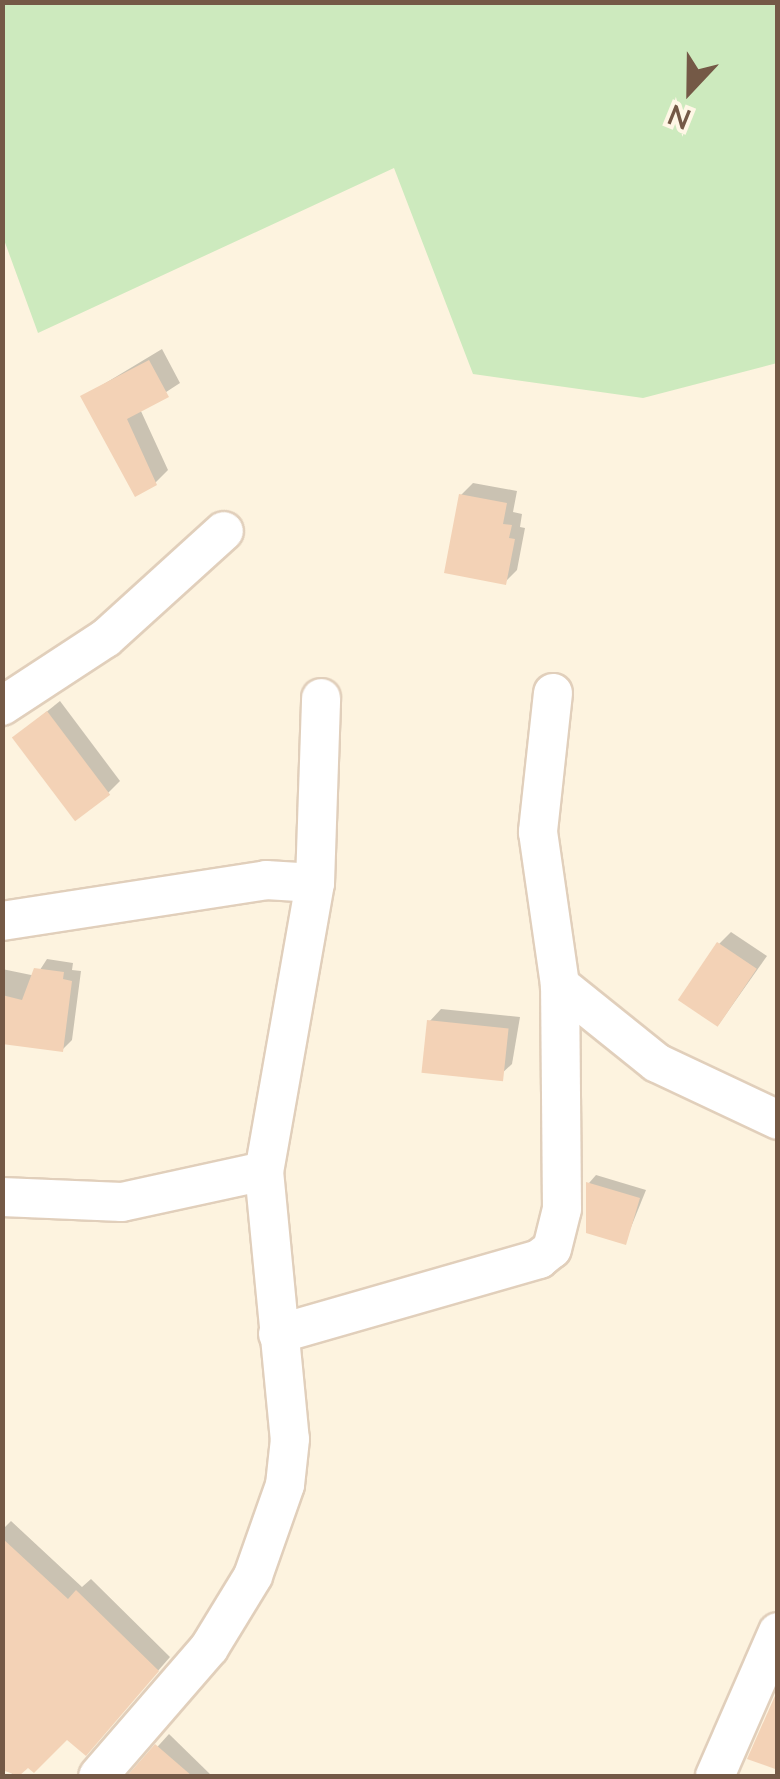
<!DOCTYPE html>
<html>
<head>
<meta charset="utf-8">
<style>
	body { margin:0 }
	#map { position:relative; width:780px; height:1779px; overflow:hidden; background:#fdf3df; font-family:Lato,sans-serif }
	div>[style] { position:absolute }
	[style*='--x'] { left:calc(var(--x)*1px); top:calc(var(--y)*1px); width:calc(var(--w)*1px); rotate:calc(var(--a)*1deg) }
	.green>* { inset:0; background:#cdeabe }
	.shadow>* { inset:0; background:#0003 }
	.building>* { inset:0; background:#f3d2b6; transform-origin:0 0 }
	.roads { filter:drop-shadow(2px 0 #e1cfbb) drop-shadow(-2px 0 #e1cfbb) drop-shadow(0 2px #e1cfbb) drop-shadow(0 -2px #e1cfbb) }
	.minor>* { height:38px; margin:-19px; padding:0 19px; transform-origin:19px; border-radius:19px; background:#fff }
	span { translate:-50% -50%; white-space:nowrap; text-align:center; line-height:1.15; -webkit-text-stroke:10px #fff7e6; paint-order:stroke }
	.frame { position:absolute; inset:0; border:5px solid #745946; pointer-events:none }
	.north { position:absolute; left:640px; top:40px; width:100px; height:100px; -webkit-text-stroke:8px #fff7e6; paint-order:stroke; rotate:202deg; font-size:28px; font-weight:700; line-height:40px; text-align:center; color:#745946 }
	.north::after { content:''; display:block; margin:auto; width:35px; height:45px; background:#745946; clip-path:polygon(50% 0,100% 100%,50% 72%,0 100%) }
</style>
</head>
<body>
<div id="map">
	<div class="green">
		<i style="clip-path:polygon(3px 2px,777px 3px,777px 363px,643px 398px,473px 374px,394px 168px,38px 333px,3px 237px)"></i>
	</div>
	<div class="shadow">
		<i style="clip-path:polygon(162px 349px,180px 383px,140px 409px,168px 470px,155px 483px,84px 396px)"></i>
		<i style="clip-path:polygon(473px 483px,517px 491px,513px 512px,522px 514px,520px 527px,525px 528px,517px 570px,505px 582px,461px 495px)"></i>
		<i style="clip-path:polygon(60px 701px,120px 781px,108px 793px,14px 738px)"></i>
		<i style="clip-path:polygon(731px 932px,767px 956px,719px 1024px,719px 944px)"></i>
		<i style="clip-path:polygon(47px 959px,73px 963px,72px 970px,81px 971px,72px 1040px,62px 1050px,2px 1042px,2px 969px,36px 976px)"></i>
		<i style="clip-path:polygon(441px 1009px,520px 1017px,512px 1064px,499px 1076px,429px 1022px)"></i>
		<i style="clip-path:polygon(596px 1175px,646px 1190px,625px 1242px,589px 1183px)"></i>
		<i style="clip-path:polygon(11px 1521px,82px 1587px,91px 1579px,170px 1657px,98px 1740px,67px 1736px,16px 1776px,2px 1767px,2px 1530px)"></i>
		<i style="clip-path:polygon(169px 1734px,212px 1776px,131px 1776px)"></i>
	</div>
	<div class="building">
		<i style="clip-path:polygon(149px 360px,169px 397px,127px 419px,157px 485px,135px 497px,80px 396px)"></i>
		<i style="clip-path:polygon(459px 494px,507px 503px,503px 524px,512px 525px,509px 538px,515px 539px,506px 585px,444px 573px)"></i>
		<i style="left:47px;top:711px;width:105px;height:44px;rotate:53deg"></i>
		<i style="left:717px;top:942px;width:48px;height:70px;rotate:34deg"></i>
		<i style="clip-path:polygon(34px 968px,64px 972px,63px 979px,72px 981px,63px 1052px,2px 1044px,2px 995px,22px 1000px)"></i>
		<i style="left:427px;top:1020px;width:82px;height:53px;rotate:6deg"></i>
		<i style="clip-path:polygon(586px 1182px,640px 1198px,626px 1245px,586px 1233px)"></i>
		<i style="clip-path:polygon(2px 1538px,68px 1599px,76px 1590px,159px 1671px,86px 1756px,67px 1740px,34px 1773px,28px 1768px,19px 1776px,2px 1770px)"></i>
		<i style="clip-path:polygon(778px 1689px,778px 1770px,747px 1759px)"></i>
		<i style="clip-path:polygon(155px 1744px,192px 1776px,127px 1776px)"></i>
	</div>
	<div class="roads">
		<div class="minor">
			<i style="--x:553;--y:693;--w:140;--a:96.2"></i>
			<i style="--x:538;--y:832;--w:155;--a:81.8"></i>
			<i style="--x:560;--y:985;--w:124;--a:38.8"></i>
			<i style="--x:657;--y:1063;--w:134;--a:25.2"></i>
			<i style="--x:2;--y:706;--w:124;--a:-33.2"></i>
			<i style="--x:106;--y:638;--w:159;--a:-42.2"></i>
			<i style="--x:315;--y:883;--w:185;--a:-88.1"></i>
			<i style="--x:2;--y:921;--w:267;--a:-8.8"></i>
			<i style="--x:266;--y:880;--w:49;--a:3.5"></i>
			<i style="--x:315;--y:883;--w:292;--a:100"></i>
			<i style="--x:264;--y:1171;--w:269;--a:84.5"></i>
			<i style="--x:290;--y:1439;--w:46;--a:96.2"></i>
			<i style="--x:285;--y:1485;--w:96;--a:109.4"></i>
			<i style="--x:253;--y:1576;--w:84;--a:121.4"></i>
			<i style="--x:209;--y:1648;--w:169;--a:130.9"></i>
			<i style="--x:2;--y:1197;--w:120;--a:2.4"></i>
			<i style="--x:122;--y:1202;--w:145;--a:-12.3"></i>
			<i style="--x:278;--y:1334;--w:272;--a:-16"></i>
			<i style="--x:539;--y:1259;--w:16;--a:-38"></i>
			<i style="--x:552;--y:1249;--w:41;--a:-76"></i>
			<i style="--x:562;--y:1209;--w:224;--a:-90.5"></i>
			<i style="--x:715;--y:1776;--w:157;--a:-66.4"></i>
		</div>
	</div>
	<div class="frame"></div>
	<div class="north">N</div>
</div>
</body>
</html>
